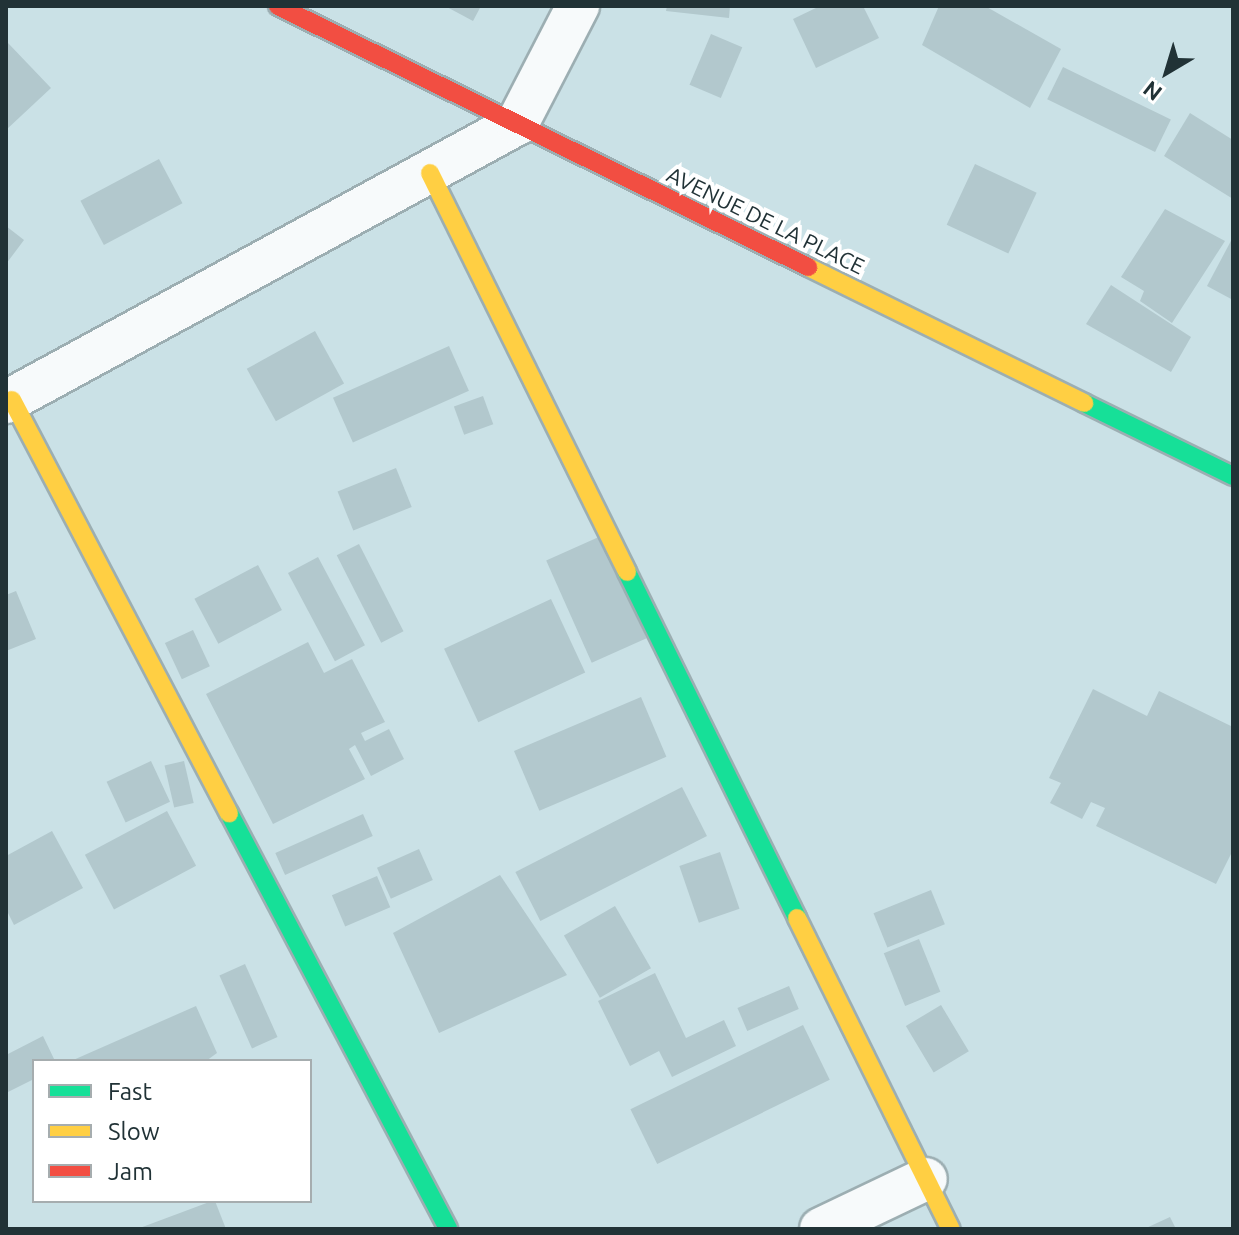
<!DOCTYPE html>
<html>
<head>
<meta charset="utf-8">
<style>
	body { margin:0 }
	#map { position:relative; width:1239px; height:1235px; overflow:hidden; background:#cae1e6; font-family:Ubuntu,sans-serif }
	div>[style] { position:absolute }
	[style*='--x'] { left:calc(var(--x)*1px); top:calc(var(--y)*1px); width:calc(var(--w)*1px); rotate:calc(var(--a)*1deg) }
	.building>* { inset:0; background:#b2c8cd; transform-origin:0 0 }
	.roads { filter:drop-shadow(2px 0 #9caeb2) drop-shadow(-2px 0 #9caeb2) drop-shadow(0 2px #9caeb2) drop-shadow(0 -2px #9caeb2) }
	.street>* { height:42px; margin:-21px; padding:0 21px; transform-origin:21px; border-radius:21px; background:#f7fafb }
	.fast>* { height:18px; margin:-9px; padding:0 9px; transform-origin:9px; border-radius:9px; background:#16e098 }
	.slow>* { height:18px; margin:-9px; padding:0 9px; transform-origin:9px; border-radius:9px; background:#ffcf43 }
	.jam>* { height:18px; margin:-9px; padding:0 9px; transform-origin:9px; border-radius:9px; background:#f24e42 }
	span { translate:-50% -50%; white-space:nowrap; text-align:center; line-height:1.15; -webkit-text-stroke:8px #fff; paint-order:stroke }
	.street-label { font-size:22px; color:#213236 }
	.frame { position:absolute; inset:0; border:8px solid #213236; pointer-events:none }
	.legend { position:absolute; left:32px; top:1059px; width:280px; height:144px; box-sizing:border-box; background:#fff; border:2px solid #a6adaf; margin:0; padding:10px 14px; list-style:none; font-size:24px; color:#213236 }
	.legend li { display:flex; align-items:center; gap:16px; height:40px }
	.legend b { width:40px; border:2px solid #a6adaf }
	.north { position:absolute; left:1127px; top:32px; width:80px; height:80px; -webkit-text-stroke:6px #fff; paint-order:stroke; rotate:218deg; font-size:22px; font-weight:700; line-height:32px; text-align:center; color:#213236 }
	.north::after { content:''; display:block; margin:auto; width:28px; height:36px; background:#213236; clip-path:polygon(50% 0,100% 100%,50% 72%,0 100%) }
</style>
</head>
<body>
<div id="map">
	<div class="building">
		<i style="clip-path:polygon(445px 6px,481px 6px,473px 21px)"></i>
		<i style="clip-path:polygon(667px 6px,730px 6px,729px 18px,666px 11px)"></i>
		<i style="clip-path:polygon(820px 6px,863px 6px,879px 38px,816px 68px,793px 19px)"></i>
		<i style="clip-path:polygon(939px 6px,985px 6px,1061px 49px,1030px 108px,922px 45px)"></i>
		<i style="left:711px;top:34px;width:34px;height:55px;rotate:23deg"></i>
		<i style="clip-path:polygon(8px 43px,51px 88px,6px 130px,6px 46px)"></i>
		<i style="left:1063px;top:67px;width:120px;height:36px;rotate:26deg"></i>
		<i style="clip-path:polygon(1190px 113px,1233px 140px,1233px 199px,1164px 156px)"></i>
		<i style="left:159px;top:159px;width:50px;height:89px;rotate:62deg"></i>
		<i style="left:975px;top:164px;width:68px;height:67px;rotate:25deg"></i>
		<i style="clip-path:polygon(1165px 209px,1225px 241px,1172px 323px,1140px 301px,1144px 291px,1121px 277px)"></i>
		<i style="clip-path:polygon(6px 226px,24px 240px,6px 264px)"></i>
		<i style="clip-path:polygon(1233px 237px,1233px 300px,1207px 286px)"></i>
		<i style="clip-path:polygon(1111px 285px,1191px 337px,1171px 372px,1086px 324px)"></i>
		<i style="left:315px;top:331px;width:60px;height:78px;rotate:61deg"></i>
		<i style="left:449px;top:346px;width:49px;height:127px;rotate:66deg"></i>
		<i style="left:483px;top:396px;width:30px;height:31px;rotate:70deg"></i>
		<i style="left:396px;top:468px;width:42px;height:63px;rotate:68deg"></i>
		<i style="left:601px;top:536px;width:112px;height:60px;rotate:66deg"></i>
		<i style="left:359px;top:544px;width:98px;height:25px;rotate:63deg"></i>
		<i style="left:318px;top:557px;width:100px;height:34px;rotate:62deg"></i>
		<i style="left:258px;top:565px;width:51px;height:72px;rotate:62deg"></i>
		<i style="clip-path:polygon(16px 591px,36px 639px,6px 651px,6px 595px)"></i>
		<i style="left:551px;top:599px;width:81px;height:118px;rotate:65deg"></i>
		<i style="left:193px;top:630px;width:40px;height:31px;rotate:65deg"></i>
		<i style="clip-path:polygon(308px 642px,324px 673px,352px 659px,385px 722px,361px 733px,365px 741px,389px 729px,404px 759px,371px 776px,355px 745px,349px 749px,365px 779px,273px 824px,206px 694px)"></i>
		<i style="clip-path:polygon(1093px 689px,1147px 716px,1159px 691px,1233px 727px,1233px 850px,1216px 884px,1096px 826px,1105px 808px,1091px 802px,1082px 819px,1050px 803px,1061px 783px,1049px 778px)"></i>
		<i style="left:641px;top:697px;width:65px;height:138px;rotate:67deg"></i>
		<i style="left:151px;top:761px;width:45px;height:49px;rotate:65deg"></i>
		<i style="left:184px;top:761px;width:43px;height:20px;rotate:77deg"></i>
		<i style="left:682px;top:787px;width:55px;height:187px;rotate:63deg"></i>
		<i style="left:167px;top:811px;width:62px;height:93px;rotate:62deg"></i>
		<i style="left:363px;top:814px;width:24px;height:96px;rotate:66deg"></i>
		<i style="clip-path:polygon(52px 831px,83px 888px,14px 925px,6px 909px,6px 856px)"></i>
		<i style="left:419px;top:849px;width:34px;height:46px;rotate:66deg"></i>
		<i style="left:720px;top:852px;width:60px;height:43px;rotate:71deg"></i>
		<i style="clip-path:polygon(500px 875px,567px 975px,439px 1033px,393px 933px)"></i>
		<i style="left:377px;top:876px;width:34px;height:49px;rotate:67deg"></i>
		<i style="left:931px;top:890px;width:37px;height:62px;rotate:68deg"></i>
		<i style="left:615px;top:906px;width:72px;height:59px;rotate:60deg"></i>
		<i style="left:919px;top:939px;width:57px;height:38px;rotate:68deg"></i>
		<i style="left:245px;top:964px;width:80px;height:28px;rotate:66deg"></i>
		<i style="clip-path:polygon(655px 973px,686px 1038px,724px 1020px,736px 1046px,672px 1077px,659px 1051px,630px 1066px,598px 1001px)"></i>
		<i style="left:789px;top:986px;width:25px;height:56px;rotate:67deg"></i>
		<i style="left:941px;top:1005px;width:54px;height:41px;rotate:59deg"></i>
		<i style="clip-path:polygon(196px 1006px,217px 1053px,206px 1061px,71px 1061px)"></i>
		<i style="left:803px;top:1025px;width:61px;height:192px;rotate:64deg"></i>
		<i style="clip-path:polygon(43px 1036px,55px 1061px,34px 1061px,34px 1079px,6px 1093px,6px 1055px)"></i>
		<i style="clip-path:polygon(215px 1201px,226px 1229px,137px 1229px,212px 1201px)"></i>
		<i style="clip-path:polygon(1170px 1217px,1176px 1229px,1144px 1229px)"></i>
	</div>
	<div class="roads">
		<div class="street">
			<i style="--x:6;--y:402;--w:582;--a:-28.55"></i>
			<i style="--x:517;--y:124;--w:133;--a:-62.7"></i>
			<i style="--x:821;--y:1229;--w:116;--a:-25.5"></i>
		</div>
		<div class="fast">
			<i style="--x:1084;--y:403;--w:166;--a:26.1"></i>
			<i style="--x:627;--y:572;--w:386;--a:63.8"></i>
			<i style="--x:229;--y:813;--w:470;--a:62.2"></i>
		</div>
		<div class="slow">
			<i style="--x:430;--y:173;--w:445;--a:63.7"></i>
			<i style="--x:808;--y:267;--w:308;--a:26.2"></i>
			<i style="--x:12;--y:400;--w:467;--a:62.3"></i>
			<i style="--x:797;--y:918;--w:347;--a:63.7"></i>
		</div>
		<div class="jam">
			<i style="--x:278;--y:6;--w:591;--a:26.22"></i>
		</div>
	</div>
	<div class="street-label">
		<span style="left:766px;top:220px;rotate:26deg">AVENUE DE LA PLACE</span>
	</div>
	<div class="frame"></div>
	<ul class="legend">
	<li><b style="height:10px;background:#16e098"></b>Fast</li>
	<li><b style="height:10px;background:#ffcf43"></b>Slow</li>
	<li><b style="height:10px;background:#f24e42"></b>Jam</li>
	</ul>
	<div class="north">N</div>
</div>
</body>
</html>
